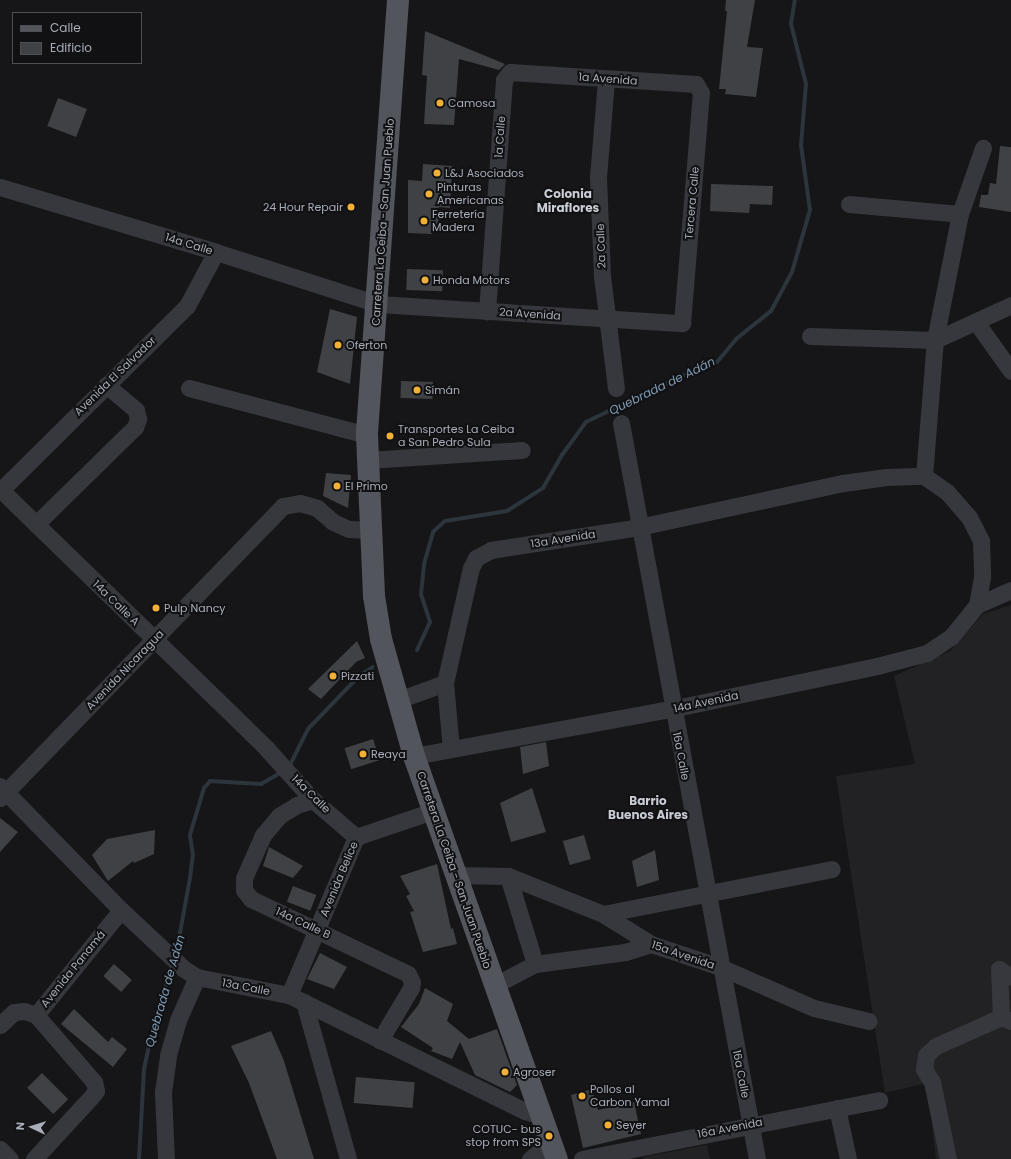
<!DOCTYPE html>
<html>
<head>
<meta charset="utf-8">
<style>
	body { margin:0 }
	#map { position:relative; width:1011px; height:1159px; overflow:hidden; background:#161618; font-family:Poppins,sans-serif }
	div>[style] { position:absolute }
	[style*='--x'] { left:calc(var(--x)*1px); top:calc(var(--y)*1px); width:calc(var(--w)*1px); rotate:calc(var(--a)*1deg) }
	.built>* { inset:0; background:#222225 }
	.stream>* { height:4px; margin:-2px; padding:0 2px; transform-origin:2px; border-radius:2px; background:#2c353c }
	.building>* { inset:0; background:#404145; transform-origin:0 0 }
	.minor>* { height:17px; margin:-8.5px; padding:0 8.5px; transform-origin:8.5px; border-radius:8.5px; background:#37383d }
	.major>* { height:22px; margin:-11px; padding:0 11px; transform-origin:11px; border-radius:11px; background:#53555c }
	.dots>* { width:11px; height:11px; translate:-50% -50%; box-sizing:border-box; border:2px solid #111113; border-radius:50% }
	span { translate:-50% -50%; white-space:nowrap; text-align:center; line-height:1.15; -webkit-text-stroke:4px #111113; paint-order:stroke }
	.street-label { font-size:11px; color:#a8adb8 }
	.poi-label { font-size:11px; color:#a8adb8 }
	.left { translate:0 -50%; text-align:left }
	.right { translate:-100% -50%; text-align:right }
	.neighbourhood-label { font-size:12px; color:#c9ccd4; font-weight:700 }
	.water-label { font-size:12px; color:#7f9bb3; font-style:italic }
	.legend { position:absolute; left:12px; top:12px; width:130px; height:52px; box-sizing:border-box; background:#111113; border:1px solid #4d4f55; margin:0; padding:5px 7px; list-style:none; font-size:12px; color:#a8adb8 }
	.legend li { display:flex; align-items:center; gap:8px; height:20px }
	.legend b { width:20px; border:1px solid #4d4f55 }
	.north { position:absolute; left:12px; top:1107px; width:40px; height:40px; -webkit-text-stroke:3px #111113; paint-order:stroke; rotate:274deg; font-size:11px; font-weight:700; line-height:16px; text-align:center; color:#a8adb8 }
	.north::after { content:''; display:block; margin:auto; width:14px; height:18px; background:#a8adb8; clip-path:polygon(50% 0,100% 100%,50% 72%,0 100%) }
</style>
</head>
<body>
<div id="map">
	<div class="built">
		<i style="clip-path:polygon(1011px 605px,1011px 1159px,936px 1159px,927px 1083px,885px 1093px,836px 776px,915px 764px,894px 676px,950px 651px,983px 614px)"></i>
		<i style="clip-path:polygon(707px 1145px,710px 1159px,643px 1159px,643px 1157px)"></i>
	</div>
	<div class="stream">
		<i style="--x:417;--y:650;--w:31;--a:-65"></i>
		<i style="--x:430;--y:622;--w:29;--a:-108"></i>
		<i style="--x:421;--y:594;--w:30;--a:-84"></i>
		<i style="--x:424;--y:564;--w:33;--a:-74"></i>
		<i style="--x:433;--y:532;--w:16;--a:-43"></i>
		<i style="--x:445;--y:521;--w:63;--a:-9.2"></i>
		<i style="--x:507;--y:511;--w:43;--a:-32.6"></i>
		<i style="--x:543;--y:488;--w:38;--a:-60"></i>
		<i style="--x:562;--y:455;--w:41;--a:-54"></i>
		<i style="--x:586;--y:422;--w:104;--a:-25.6"></i>
		<i style="--x:680;--y:377;--w:40;--a:-22"></i>
		<i style="--x:717;--y:362;--w:30;--a:-50"></i>
		<i style="--x:736;--y:339;--w:45;--a:-38.7"></i>
		<i style="--x:771;--y:311;--w:44;--a:-61.7"></i>
		<i style="--x:792;--y:272;--w:65;--a:-73.8"></i>
		<i style="--x:810;--y:210;--w:66;--a:-97.9"></i>
		<i style="--x:801;--y:145;--w:61;--a:-85.3"></i>
		<i style="--x:806;--y:84;--w:62;--a:-104"></i>
		<i style="--x:791;--y:24;--w:24;--a:-81"></i>
		<i style="--x:289;--y:767;--w:42;--a:-63.4"></i>
		<i style="--x:308;--y:729;--w:71;--a:-46.1"></i>
		<i style="--x:357;--y:678;--w:19;--a:-35"></i>
		<i style="--x:176;--y:955;--w:78;--a:-79.7"></i>
		<i style="--x:190;--y:878;--w:23;--a:-83"></i>
		<i style="--x:193;--y:855;--w:20;--a:-99"></i>
		<i style="--x:190;--y:835;--w:49;--a:-73.4"></i>
		<i style="--x:204;--y:788;--w:9;--a:-49"></i>
		<i style="--x:210;--y:781;--w:51;--a:3.4"></i>
		<i style="--x:261;--y:784;--w:24;--a:-30"></i>
		<i style="--x:139;--y:1159;--w:90;--a:-86.8"></i>
		<i style="--x:144;--y:1069;--w:56;--a:-77.7"></i>
		<i style="--x:156;--y:1014;--w:52;--a:-70.9"></i>
	</div>
	<div class="building">
		<i style="clip-path:polygon(726px 0,755px 0,747px 47px,763px 48px,756px 97px,725px 94px,726px 89px,719px 89px,727px 11px,725px 11px)"></i>
		<i style="clip-path:polygon(425px 31px,505px 64px,499px 70px,459px 59px,454px 125px,424px 124px,427px 76px,422px 75px)"></i>
		<i style="left:58px;top:98px;width:31px;height:30px;rotate:21deg"></i>
		<i style="clip-path:polygon(1000px 146px,1011px 147px,1011px 212px,979px 207px,981px 195px,988px 195px,990px 183px,996px 184px)"></i>
		<i style="clip-path:polygon(423px 164px,452px 166px,450px 208px,439px 207px,438px 228px,432px 227px,432px 234px,408px 233px,408px 180px,422px 181px)"></i>
		<i style="clip-path:polygon(711px 184px,773px 186px,772px 205px,750px 204px,749px 213px,710px 211px)"></i>
		<i style="left:407px;top:269px;width:36px;height:21px;rotate:2deg"></i>
		<i style="clip-path:polygon(330px 309px,357px 317px,350px 384px,317px 372px)"></i>
		<i style="left:401px;top:381px;width:32px;height:17px;rotate:2deg"></i>
		<i style="clip-path:polygon(326px 473px,351px 475px,348px 508px,323px 496px)"></i>
		<i style="clip-path:polygon(357px 641px,365px 658px,356px 662px,321px 699px,308px 689px)"></i>
		<i style="left:373px;top:739px;width:22px;height:30px;rotate:72deg"></i>
		<i style="clip-path:polygon(546px 742px,549px 766px,523px 774px,520px 747px)"></i>
		<i style="clip-path:polygon(532px 788px,546px 832px,511px 842px,500px 803px)"></i>
		<i style="clip-path:polygon(0 818px,18px 832px,0 852px)"></i>
		<i style="clip-path:polygon(155px 830px,154px 854px,134px 863px,133px 861px,108px 881px,92px 855px,107px 839px)"></i>
		<i style="left:584px;top:835px;width:25px;height:22px;rotate:74deg"></i>
		<i style="clip-path:polygon(269px 847px,303px 866px,293px 878px,263px 866px)"></i>
		<i style="clip-path:polygon(655px 850px,659px 880px,637px 887px,632px 861px)"></i>
		<i style="clip-path:polygon(437px 864px,451px 929px,453px 928px,457px 944px,423px 952px,410px 912px,414px 911px,406px 896px,410px 894px,400px 876px)"></i>
		<i style="left:293px;top:886px;width:25px;height:17px;rotate:21deg"></i>
		<i style="clip-path:polygon(320px 953px,347px 967px,334px 989px,307px 979px)"></i>
		<i style="left:114px;top:964px;width:24px;height:16px;rotate:42deg"></i>
		<i style="clip-path:polygon(425px 988px,453px 1004px,447px 1021px,469px 1039px,497px 1029px,517px 1085px,510px 1092px,475px 1075px,460px 1042px,452px 1059px,431px 1051px,433px 1048px,401px 1027px,419px 1004px)"></i>
		<i style="clip-path:polygon(74px 1009px,108px 1042px,112px 1037px,127px 1049px,113px 1067px,61px 1024px)"></i>
		<i style="clip-path:polygon(271px 1031px,284px 1061px,314px 1159px,277px 1159px,249px 1083px,231px 1046px)"></i>
		<i style="left:42px;top:1073px;width:37px;height:21px;rotate:45deg"></i>
		<i style="left:356px;top:1077px;width:59px;height:26px;rotate:5deg"></i>
		<i style="clip-path:polygon(592px 1089px,598px 1110px,634px 1102px,641px 1134px,583px 1148px,571px 1095px)"></i>
	</div>
	<div class="minor">
		<i style="--x:606;--y:80;--w:97;--a:94.7"></i>
		<i style="--x:598;--y:177;--w:99;--a:87.7"></i>
		<i style="--x:602;--y:276;--w:113;--a:82.9"></i>
		<i style="--x:0;--y:187;--w:226;--a:16.7"></i>
		<i style="--x:216;--y:252;--w:170;--a:17.8"></i>
		<i style="--x:378;--y:304;--w:305;--a:3.6"></i>
		<i style="--x:682;--y:323;--w:231;--a:-85.3"></i>
		<i style="--x:701;--y:93;--w:10;--a:-119"></i>
		<i style="--x:696;--y:84;--w:186;--a:-176.3"></i>
		<i style="--x:510;--y:72;--w:10;--a:127"></i>
		<i style="--x:504;--y:80;--w:232;--a:94.2"></i>
		<i style="--x:849;--y:204;--w:111;--a:5.1"></i>
		<i style="--x:976;--y:322;--w:60;--a:54.5"></i>
		<i style="--x:810;--y:336;--w:125;--a:1.8"></i>
		<i style="--x:935;--y:340;--w:84;--a:-24.7"></i>
		<i style="--x:189;--y:388;--w:184;--a:14.8"></i>
		<i style="--x:621;--y:423;--w:748;--a:79.53"></i>
		<i style="--x:368;--y:460;--w:154;--a:-3.7"></i>
		<i style="--x:924;--y:476;--w:136;--a:-85.4"></i>
		<i style="--x:935;--y:340;--w:128;--a:-78.8"></i>
		<i style="--x:960;--y:214;--w:70;--a:-70.8"></i>
		<i style="--x:0;--y:489;--w:373;--a:44.2"></i>
		<i style="--x:267;--y:749;--w:69;--a:48"></i>
		<i style="--x:313;--y:800;--w:57;--a:40.7"></i>
		<i style="--x:0;--y:491;--w:263;--a:-44.7"></i>
		<i style="--x:187;--y:306;--w:61;--a:-61.8"></i>
		<i style="--x:36;--y:524;--w:139;--a:-44.4"></i>
		<i style="--x:135;--y:427;--w:9;--a:-69"></i>
		<i style="--x:138;--y:419;--w:9;--a:-103"></i>
		<i style="--x:136;--y:410;--w:39;--a:-140"></i>
		<i style="--x:398;--y:700;--w:50;--a:-19.9"></i>
		<i style="--x:451;--y:749;--w:66;--a:-95.2"></i>
		<i style="--x:445;--y:683;--w:118;--a:-77.3"></i>
		<i style="--x:471;--y:568;--w:11;--a:-63"></i>
		<i style="--x:476;--y:558;--w:17;--a:-28"></i>
		<i style="--x:491;--y:550;--w:150;--a:-8.8"></i>
		<i style="--x:639;--y:527;--w:209;--a:-12.2"></i>
		<i style="--x:843;--y:483;--w:44;--a:-7.8"></i>
		<i style="--x:887;--y:477;--w:37;--a:-2"></i>
		<i style="--x:924;--y:476;--w:28;--a:35"></i>
		<i style="--x:947;--y:492;--w:33;--a:49"></i>
		<i style="--x:969;--y:517;--w:27;--a:63"></i>
		<i style="--x:981;--y:541;--w:36;--a:88"></i>
		<i style="--x:982;--y:577;--w:28;--a:100"></i>
		<i style="--x:414;--y:756;--w:261;--a:-10.4"></i>
		<i style="--x:671;--y:709;--w:210;--a:-11.8"></i>
		<i style="--x:877;--y:666;--w:52;--a:-14.6"></i>
		<i style="--x:927;--y:653;--w:29;--a:-34"></i>
		<i style="--x:951;--y:637;--w:41;--a:-50.9"></i>
		<i style="--x:977;--y:605;--w:37;--a:-24"></i>
		<i style="--x:0;--y:786;--w:173;--a:45.7"></i>
		<i style="--x:121;--y:910;--w:86;--a:43.1"></i>
		<i style="--x:184;--y:969;--w:15;--a:32"></i>
		<i style="--x:197;--y:977;--w:94;--a:11.1"></i>
		<i style="--x:289;--y:995;--w:263;--a:26.2"></i>
		<i style="--x:525;--y:1111;--w:18;--a:16"></i>
		<i style="--x:0;--y:798;--w:407;--a:-45.9"></i>
		<i style="--x:283;--y:506;--w:17;--a:-10"></i>
		<i style="--x:300;--y:503;--w:18;--a:16"></i>
		<i style="--x:317;--y:508;--w:21;--a:41"></i>
		<i style="--x:333;--y:522;--w:17;--a:24"></i>
		<i style="--x:349;--y:529;--w:21;--a:3"></i>
		<i style="--x:313;--y:800;--w:17;--a:163"></i>
		<i style="--x:297;--y:805;--w:21;--a:149"></i>
		<i style="--x:279;--y:816;--w:25;--a:130"></i>
		<i style="--x:263;--y:835;--w:47;--a:113.8"></i>
		<i style="--x:244;--y:878;--w:12;--a:90"></i>
		<i style="--x:244;--y:890;--w:11;--a:52"></i>
		<i style="--x:251;--y:899;--w:174;--a:25.5"></i>
		<i style="--x:408;--y:974;--w:9;--a:63"></i>
		<i style="--x:412;--y:982;--w:6;--a:99"></i>
		<i style="--x:411;--y:988;--w:61;--a:120.8"></i>
		<i style="--x:456;--y:875;--w:52;--a:1.1"></i>
		<i style="--x:508;--y:876;--w:102;--a:21.8"></i>
		<i style="--x:603;--y:914;--w:57;--a:32"></i>
		<i style="--x:651;--y:944;--w:73;--a:18.4"></i>
		<i style="--x:720;--y:967;--w:103;--a:23.6"></i>
		<i style="--x:814;--y:1008;--w:56;--a:13.5"></i>
		<i style="--x:508;--y:876;--w:92;--a:72.9"></i>
		<i style="--x:603;--y:914;--w:233;--a:-11.1"></i>
		<i style="--x:495;--y:985;--w:45;--a:-27.7"></i>
		<i style="--x:535;--y:964;--w:91;--a:-7.6"></i>
		<i style="--x:625;--y:952;--w:27;--a:-17"></i>
		<i style="--x:289;--y:995;--w:172;--a:-67"></i>
		<i style="--x:356;--y:837;--w:81;--a:-18.7"></i>
		<i style="--x:304;--y:1002;--w:163;--a:74.3"></i>
		<i style="--x:36;--y:1015;--w:135;--a:-51"></i>
		<i style="--x:1001;--y:1017;--w:48;--a:-92.4"></i>
		<i style="--x:999;--y:969;--w:14;--a:34"></i>
		<i style="--x:0;--y:1025;--w:19;--a:-43"></i>
		<i style="--x:14;--y:1012;--w:10;--a:-6"></i>
		<i style="--x:24;--y:1011;--w:13;--a:18"></i>
		<i style="--x:36;--y:1015;--w:89;--a:49.1"></i>
		<i style="--x:94;--y:1082;--w:9;--a:77"></i>
		<i style="--x:96;--y:1091;--w:6;--a:129"></i>
		<i style="--x:92;--y:1096;--w:86;--a:132.6"></i>
		<i style="--x:837;--y:1108;--w:52;--a:77.8"></i>
		<i style="--x:0;--y:1149;--w:14;--a:45"></i>
		<i style="--x:166;--y:1159;--w:67;--a:-92.6"></i>
		<i style="--x:163;--y:1092;--w:37;--a:-82"></i>
		<i style="--x:168;--y:1055;--w:36;--a:-74"></i>
		<i style="--x:178;--y:1020;--w:47;--a:-66.2"></i>
		<i style="--x:530;--y:1159;--w:27;--a:-39"></i>
		<i style="--x:582;--y:1159;--w:303;--a:-11.2"></i>
		<i style="--x:948;--y:1159;--w:79;--a:-101.7"></i>
		<i style="--x:932;--y:1082;--w:15;--a:-122"></i>
		<i style="--x:924;--y:1069;--w:14;--a:-82"></i>
		<i style="--x:926;--y:1055;--w:13;--a:-42"></i>
		<i style="--x:936;--y:1046;--w:71;--a:-24"></i>
		<i style="--x:1001;--y:1017;--w:11;--a:22"></i>
	</div>
	<div class="major">
		<i style="--x:398;--y:0;--w:436;--a:94.1"></i>
		<i style="--x:367;--y:435;--w:161;--a:87.5"></i>
		<i style="--x:374;--y:596;--w:44;--a:80.8"></i>
		<i style="--x:381;--y:639;--w:122;--a:74.2"></i>
		<i style="--x:414;--y:756;--w:428;--a:70.5"></i>
	</div>
	<div class="dots">
		<i style="left:440px;top:103px;background:#f2b134"></i>
		<i style="left:437px;top:173px;background:#f2b134"></i>
		<i style="left:429px;top:194px;background:#f2b134"></i>
		<i style="left:351px;top:207px;background:#f2b134"></i>
		<i style="left:424px;top:221px;background:#f2b134"></i>
		<i style="left:425px;top:280px;background:#f2b134"></i>
		<i style="left:338px;top:345px;background:#f2b134"></i>
		<i style="left:417px;top:390px;background:#f2b134"></i>
		<i style="left:390px;top:436px;background:#f2b134"></i>
		<i style="left:337px;top:486px;background:#f2b134"></i>
		<i style="left:156px;top:608px;background:#f2b134"></i>
		<i style="left:333px;top:676px;background:#f2b134"></i>
		<i style="left:363px;top:754px;background:#f2b134"></i>
		<i style="left:505px;top:1072px;background:#f2b134"></i>
		<i style="left:582px;top:1096px;background:#f2b134"></i>
		<i style="left:608px;top:1125px;background:#f2b134"></i>
		<i style="left:549px;top:1136px;background:#f2b134"></i>
	</div>
	<div class="street-label">
		<span style="left:608px;top:79px;rotate:4deg">1a Avenida</span>
		<span style="left:500px;top:137px;rotate:-86deg">1a Calle</span>
		<span style="left:692px;top:203px;rotate:-85deg">Tercera Calle</span>
		<span style="left:383px;top:222px;rotate:-86deg">Carretera La Ceiba - San Juan Pueblo</span>
		<span style="left:189px;top:244px;rotate:17deg">14a Calle</span>
		<span style="left:601px;top:246px;rotate:-92deg">2a Calle</span>
		<span style="left:530px;top:314px;rotate:4deg">2a Avenida</span>
		<span style="left:115px;top:376px;rotate:-44deg">Avenida El Salvador</span>
		<span style="left:563px;top:539px;rotate:-9deg">13a Avenida</span>
		<span style="left:116px;top:603px;rotate:44deg">14a Calle A</span>
		<span style="left:125px;top:670px;rotate:-46deg">Avenida Nicaragua</span>
		<span style="left:706px;top:702px;rotate:-12deg">14a Avenida</span>
		<span style="left:681px;top:756px;rotate:79deg">16a Calle</span>
		<span style="left:311px;top:794px;rotate:45deg">14a Calle</span>
		<span style="left:454px;top:870px;rotate:71deg">Carretera La Ceiba - San Juan Pueblo</span>
		<span style="left:339px;top:879px;rotate:-67deg">Avenida Belice</span>
		<span style="left:303px;top:923px;rotate:25deg">14a Calle B</span>
		<span style="left:683px;top:955px;rotate:19deg">15a Avenida</span>
		<span style="left:73px;top:969px;rotate:-51deg">Avenida Panamá</span>
		<span style="left:246px;top:987px;rotate:11deg">13a Calle</span>
		<span style="left:741px;top:1074px;rotate:79deg">16a Calle</span>
		<span style="left:730px;top:1128px;rotate:-11deg">16a Avenida</span>
	</div>
	<div class="poi-label">
		<span class="left" style="left:448px;top:103px">Camosa</span>
		<span class="left" style="left:445px;top:173px">L&amp;J Asociados</span>
		<span class="left" style="left:437px;top:194px">Pinturas<br>Americanas</span>
		<span class="right" style="left:343px;top:207px">24 Hour Repair</span>
		<span class="left" style="left:432px;top:221px">Ferretería<br>Madera</span>
		<span class="left" style="left:433px;top:280px">Honda Motors</span>
		<span class="left" style="left:346px;top:345px">Oferton</span>
		<span class="left" style="left:425px;top:390px">Símán</span>
		<span class="left" style="left:398px;top:436px">Transportes La Ceiba<br>a San Pedro Sula</span>
		<span class="left" style="left:345px;top:486px">El Primo</span>
		<span class="left" style="left:164px;top:608px">Pulp Nancy</span>
		<span class="left" style="left:341px;top:676px">Pizzati</span>
		<span class="left" style="left:371px;top:754px">Reaya</span>
		<span class="left" style="left:513px;top:1072px">Agroser</span>
		<span class="left" style="left:590px;top:1096px">Pollos al<br>Carbon Yamal</span>
		<span class="left" style="left:616px;top:1125px">Seyer</span>
		<span class="right" style="left:541px;top:1136px">COTUC- bus<br>stop from SPS</span>
	</div>
	<div class="neighbourhood-label">
		<span style="left:568px;top:201px">Colonia<br>Miraflores</span>
		<span style="left:648px;top:808px">Barrio<br>Buenos Aires</span>
	</div>
	<div class="water-label">
		<span style="left:662px;top:386px;rotate:-26deg">Quebrada de Adán</span>
		<span style="left:165px;top:991px;rotate:-74deg">Quebrada de Adán</span>
	</div>
	<ul class="legend">
	<li><b style="height:5px;background:#53555c"></b>Calle</li>
	<li><b style="height:11px;background:#404145"></b>Edificio</li>
	</ul>
	<div class="north">N</div>
</div>
</body>
</html>
